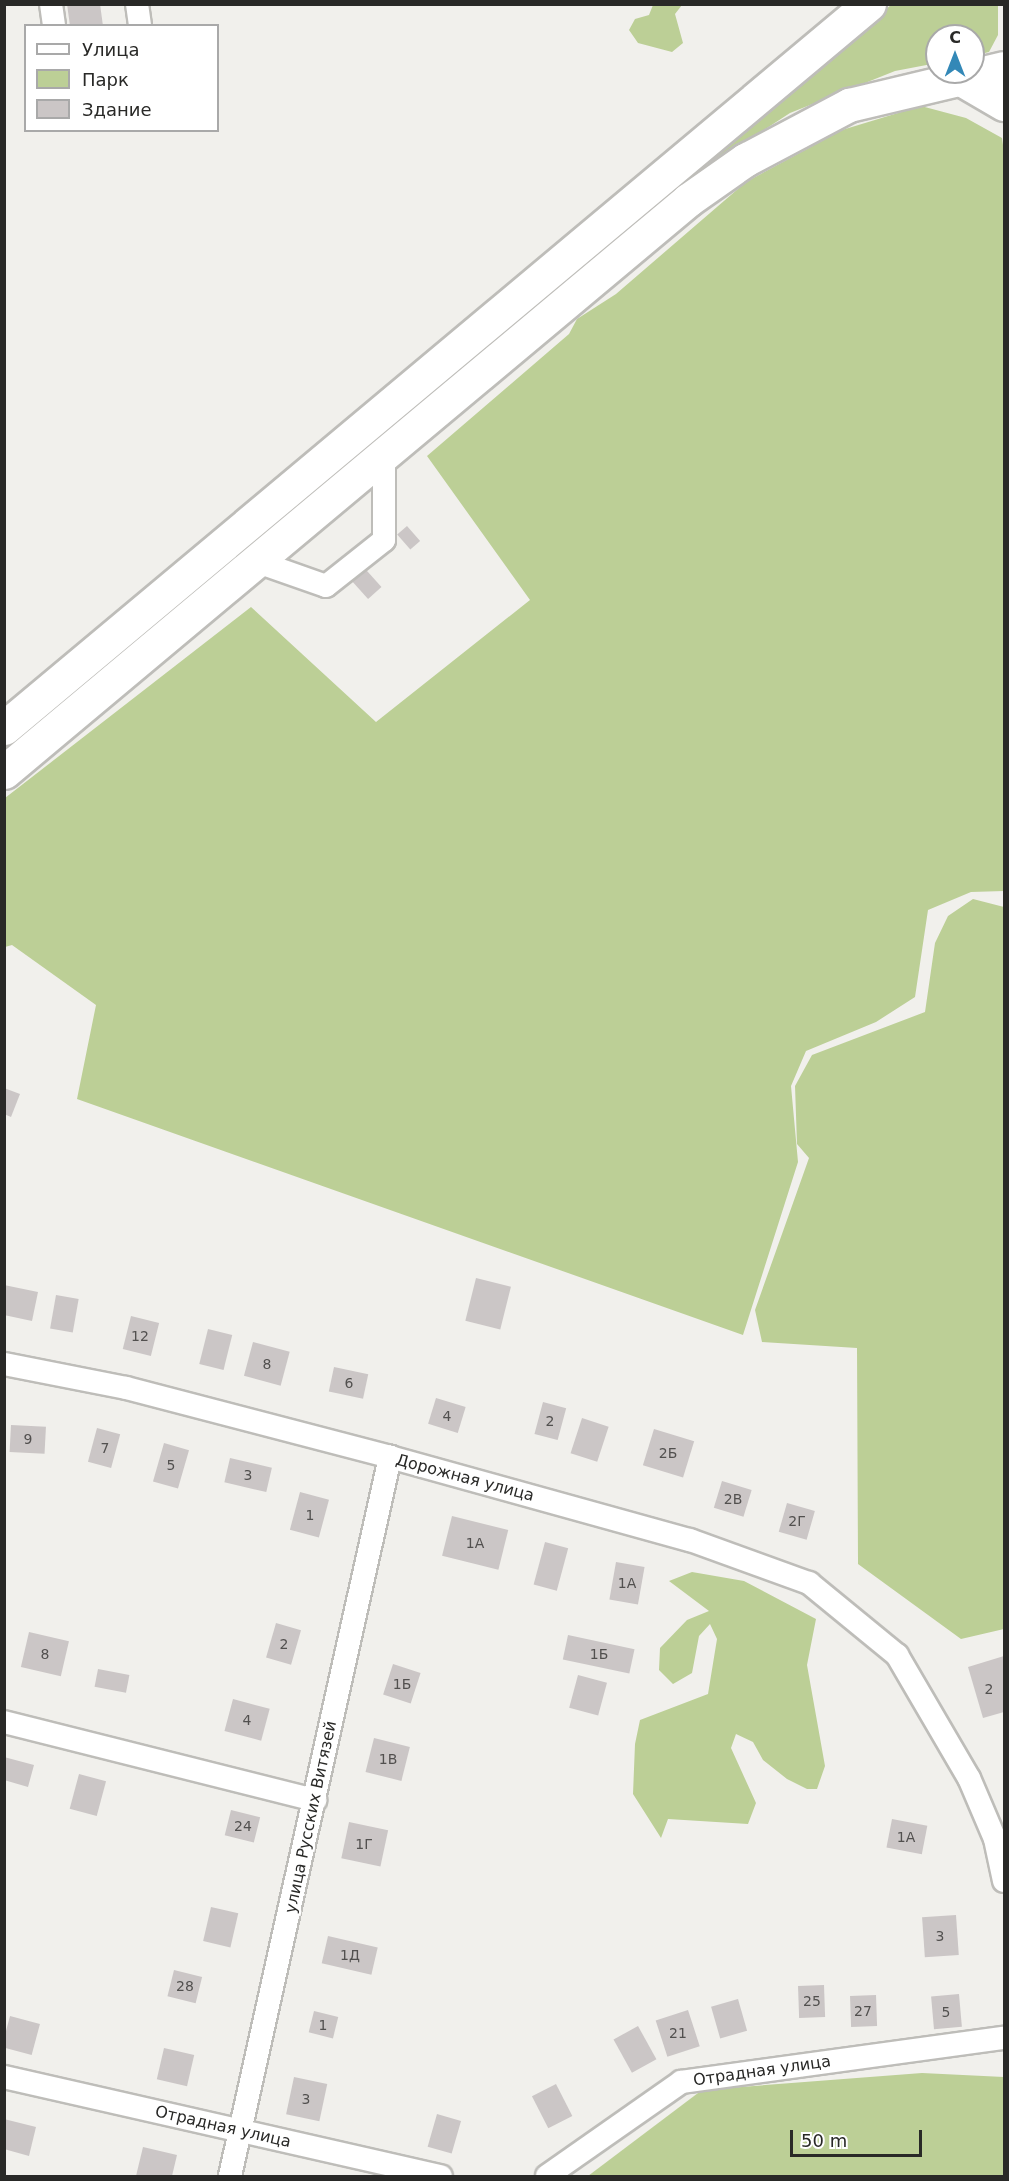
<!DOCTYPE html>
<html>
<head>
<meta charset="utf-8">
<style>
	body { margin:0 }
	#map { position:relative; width:1009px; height:2181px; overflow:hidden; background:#f1f0ec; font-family:"DejaVu Sans",sans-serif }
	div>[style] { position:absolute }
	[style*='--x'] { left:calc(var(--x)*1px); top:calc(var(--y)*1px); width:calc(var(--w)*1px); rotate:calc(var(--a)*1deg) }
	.green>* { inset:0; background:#bccf96 }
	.building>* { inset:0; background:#cbc6c6; transform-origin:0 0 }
	.roads { filter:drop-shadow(2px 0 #bebdb9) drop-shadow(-2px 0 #bebdb9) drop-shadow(0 2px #bebdb9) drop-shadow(0 -2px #bebdb9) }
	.minor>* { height:22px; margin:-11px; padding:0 11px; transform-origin:11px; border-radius:11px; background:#fff }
	.highway>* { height:33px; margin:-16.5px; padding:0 16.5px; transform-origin:16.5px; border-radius:16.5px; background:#fff }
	span { translate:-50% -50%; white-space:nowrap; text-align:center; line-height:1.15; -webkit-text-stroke:4.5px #fff; paint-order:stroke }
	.number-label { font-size:14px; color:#52504f }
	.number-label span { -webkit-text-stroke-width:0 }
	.street-label { font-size:16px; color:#292927 }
	.frame { position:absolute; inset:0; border:6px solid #292927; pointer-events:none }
	.legend { position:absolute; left:24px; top:24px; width:195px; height:108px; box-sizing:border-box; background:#fff; border:2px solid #a9a9a9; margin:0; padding:8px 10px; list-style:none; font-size:18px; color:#292927 }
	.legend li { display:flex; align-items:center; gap:12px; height:30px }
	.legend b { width:30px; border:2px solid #a9a9a9 }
	.north { position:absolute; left:925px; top:24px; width:60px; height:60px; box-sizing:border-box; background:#fff; border:2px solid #a9a9a9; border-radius:50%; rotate:0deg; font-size:16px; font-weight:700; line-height:24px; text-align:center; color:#292927 }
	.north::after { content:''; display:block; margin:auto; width:21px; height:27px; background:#3388b7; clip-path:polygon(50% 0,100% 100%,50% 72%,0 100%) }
	.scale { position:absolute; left:790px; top:2130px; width:132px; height:27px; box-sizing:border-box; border:3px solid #292927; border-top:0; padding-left:8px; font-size:18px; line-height:21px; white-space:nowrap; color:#292927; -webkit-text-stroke:4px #fff; paint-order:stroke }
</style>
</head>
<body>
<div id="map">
	<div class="green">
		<i style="clip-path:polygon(653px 5px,682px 5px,675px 14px,683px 43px,672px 52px,638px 43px,629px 30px,635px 19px,649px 15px)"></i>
		<i style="clip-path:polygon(891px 5px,998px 5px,998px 35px,989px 52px,973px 56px,973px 36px,937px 36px,937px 63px,895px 71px,790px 113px,690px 178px,570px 277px)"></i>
		<i style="clip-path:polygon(921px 106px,966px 118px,1002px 138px,1004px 152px,1004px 891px,971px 892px,928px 910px,915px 997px,876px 1022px,806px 1051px,791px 1086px,798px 1162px,743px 1335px,77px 1099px,96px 1005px,12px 945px,5px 947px,5px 798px,251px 607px,376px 722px,530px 600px,427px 456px,569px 334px,577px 319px,616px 294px,746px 182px,842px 130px)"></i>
		<i style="clip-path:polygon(973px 899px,1004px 907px,1004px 1629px,961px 1639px,858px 1564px,857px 1348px,762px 1342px,755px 1310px,809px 1158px,797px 1144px,795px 1086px,812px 1055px,925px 1012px,935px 943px,948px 916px)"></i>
		<i style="clip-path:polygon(692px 1572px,744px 1581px,816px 1619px,807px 1665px,825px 1766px,817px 1789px,807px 1789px,787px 1779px,763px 1760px,753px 1742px,736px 1734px,731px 1748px,756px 1803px,748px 1824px,668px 1819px,661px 1838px,633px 1794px,635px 1744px,640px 1720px,708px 1694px,717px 1639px,710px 1624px,699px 1636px,692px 1673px,673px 1684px,659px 1670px,660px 1648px,687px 1620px,709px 1611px,669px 1581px)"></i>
		<i style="clip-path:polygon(922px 2073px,1004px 2077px,1004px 2176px,588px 2176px,702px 2090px)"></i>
	</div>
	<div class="building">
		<i style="clip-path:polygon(67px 4px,100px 4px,103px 26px,70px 26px)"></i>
		<i style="left:407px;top:526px;width:20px;height:13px;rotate:49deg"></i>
		<i style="left:350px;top:552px;width:47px;height:18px;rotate:48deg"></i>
		<i style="clip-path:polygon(4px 1088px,20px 1094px,11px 1117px,4px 1114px)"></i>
		<i style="left:476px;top:1278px;width:36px;height:44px;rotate:14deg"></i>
		<i style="clip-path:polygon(4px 1285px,38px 1292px,32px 1321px,4px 1315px)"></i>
		<i style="left:56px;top:1295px;width:23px;height:34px;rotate:10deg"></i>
		<i style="left:131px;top:1316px;width:29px;height:34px;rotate:14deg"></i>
		<i style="left:208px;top:1329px;width:25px;height:36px;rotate:14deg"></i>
		<i style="left:253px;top:1342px;width:38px;height:35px;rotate:15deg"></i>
		<i style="left:334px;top:1367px;width:35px;height:25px;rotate:12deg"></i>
		<i style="left:436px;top:1398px;width:31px;height:27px;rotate:17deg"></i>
		<i style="left:543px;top:1402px;width:24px;height:33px;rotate:15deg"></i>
		<i style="left:582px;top:1418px;width:28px;height:37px;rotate:18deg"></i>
		<i style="left:11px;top:1425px;width:35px;height:27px;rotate:3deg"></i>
		<i style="left:97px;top:1428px;width:24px;height:35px;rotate:15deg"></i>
		<i style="left:654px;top:1429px;width:42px;height:38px;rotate:17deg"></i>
		<i style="left:164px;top:1443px;width:26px;height:40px;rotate:16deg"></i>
		<i style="left:230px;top:1458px;width:43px;height:25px;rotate:13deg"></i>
		<i style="left:722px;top:1481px;width:31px;height:28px;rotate:17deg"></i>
		<i style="left:300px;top:1492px;width:30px;height:39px;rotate:15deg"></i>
		<i style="left:787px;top:1503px;width:29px;height:30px;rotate:16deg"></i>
		<i style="left:452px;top:1516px;width:58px;height:41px;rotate:14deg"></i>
		<i style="left:545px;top:1542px;width:24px;height:44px;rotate:15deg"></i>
		<i style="left:616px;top:1562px;width:29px;height:38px;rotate:10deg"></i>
		<i style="left:276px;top:1623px;width:26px;height:36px;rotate:16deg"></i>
		<i style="left:29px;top:1632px;width:41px;height:36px;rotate:13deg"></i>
		<i style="left:568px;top:1635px;width:68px;height:25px;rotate:12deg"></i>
		<i style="clip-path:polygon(1004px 1656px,1004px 1712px,983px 1718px,968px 1667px)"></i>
		<i style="left:393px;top:1664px;width:29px;height:32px;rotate:18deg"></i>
		<i style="left:98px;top:1669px;width:32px;height:18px;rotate:11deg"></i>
		<i style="left:578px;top:1675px;width:30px;height:34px;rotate:15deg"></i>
		<i style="left:233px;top:1699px;width:38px;height:33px;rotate:15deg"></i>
		<i style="left:374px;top:1738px;width:37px;height:35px;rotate:14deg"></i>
		<i style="clip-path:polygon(4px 1757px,34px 1765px,28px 1787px,4px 1780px)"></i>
		<i style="left:79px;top:1774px;width:28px;height:36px;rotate:15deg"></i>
		<i style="left:231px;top:1810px;width:30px;height:26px;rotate:14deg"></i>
		<i style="left:892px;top:1819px;width:36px;height:29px;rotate:11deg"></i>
		<i style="left:349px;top:1822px;width:40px;height:37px;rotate:12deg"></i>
		<i style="left:211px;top:1907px;width:28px;height:35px;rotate:13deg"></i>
		<i style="left:956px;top:1915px;width:40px;height:34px;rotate:86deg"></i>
		<i style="left:328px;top:1936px;width:51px;height:28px;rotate:13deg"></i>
		<i style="left:174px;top:1970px;width:29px;height:27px;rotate:14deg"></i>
		<i style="left:824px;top:1985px;width:32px;height:26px;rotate:88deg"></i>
		<i style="left:959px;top:1994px;width:33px;height:28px;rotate:85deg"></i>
		<i style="left:876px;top:1995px;width:31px;height:26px;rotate:88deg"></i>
		<i style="left:738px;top:1999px;width:33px;height:28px;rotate:74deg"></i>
		<i style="left:688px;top:2010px;width:38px;height:34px;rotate:72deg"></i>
		<i style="left:314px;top:2011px;width:25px;height:22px;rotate:14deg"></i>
		<i style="left:10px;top:2016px;width:31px;height:32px;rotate:15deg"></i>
		<i style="left:638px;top:2026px;width:38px;height:28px;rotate:61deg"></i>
		<i style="left:164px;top:2048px;width:31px;height:32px;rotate:13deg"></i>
		<i style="left:294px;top:2077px;width:34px;height:38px;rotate:12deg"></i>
		<i style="left:556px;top:2084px;width:36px;height:27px;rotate:63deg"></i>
		<i style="left:437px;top:2114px;width:25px;height:34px;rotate:16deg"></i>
		<i style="clip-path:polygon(4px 2119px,36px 2127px,29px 2156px,4px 2149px)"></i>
		<i style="clip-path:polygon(143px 2147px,177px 2155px,172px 2176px,136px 2176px)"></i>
	</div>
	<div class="roads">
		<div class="minor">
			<i style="--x:51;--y:4;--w:22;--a:82"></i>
			<i style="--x:137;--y:4;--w:22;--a:82"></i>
			<i style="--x:255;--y:561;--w:75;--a:19.4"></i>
			<i style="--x:326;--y:586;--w:74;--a:-38.4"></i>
			<i style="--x:384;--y:540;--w:88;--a:-90"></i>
			<i style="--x:4;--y:1364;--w:124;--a:11.1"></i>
			<i style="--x:126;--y:1388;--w:273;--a:14.6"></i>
			<i style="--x:390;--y:1457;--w:311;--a:15.5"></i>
			<i style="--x:690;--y:1540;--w:127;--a:19.9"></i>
			<i style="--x:809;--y:1583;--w:114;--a:39.3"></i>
			<i style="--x:897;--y:1655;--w:143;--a:59.7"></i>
			<i style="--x:969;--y:1778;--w:66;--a:66.9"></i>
			<i style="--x:995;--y:1839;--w:43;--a:77.9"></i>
			<i style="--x:4;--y:1722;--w:321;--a:14.1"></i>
			<i style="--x:4;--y:2077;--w:448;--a:12.8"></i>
			<i style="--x:230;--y:2176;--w:737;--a:-77.45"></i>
			<i style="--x:547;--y:2176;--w:164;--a:-35"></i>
			<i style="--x:681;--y:2082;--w:326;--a:-7.8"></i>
		</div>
		<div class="highway">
			<i style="--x:961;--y:79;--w:50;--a:30.2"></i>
			<i style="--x:4;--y:728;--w:1128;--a:-39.93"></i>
			<i style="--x:4;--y:772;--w:892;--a:-39.9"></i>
			<i style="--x:688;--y:200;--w:70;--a:-35.1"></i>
			<i style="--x:745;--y:160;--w:118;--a:-27.9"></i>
			<i style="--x:849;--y:105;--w:159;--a:-13.4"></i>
		</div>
	</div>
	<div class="number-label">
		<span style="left:140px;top:1336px">12</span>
		<span style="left:267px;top:1364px">8</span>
		<span style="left:349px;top:1383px">6</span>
		<span style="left:447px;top:1416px">4</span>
		<span style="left:550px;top:1421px">2</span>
		<span style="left:28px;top:1439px">9</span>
		<span style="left:105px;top:1448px">7</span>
		<span style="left:668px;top:1453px">2Б</span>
		<span style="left:171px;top:1465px">5</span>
		<span style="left:248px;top:1475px">3</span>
		<span style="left:733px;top:1499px">2В</span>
		<span style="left:310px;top:1515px">1</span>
		<span style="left:797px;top:1521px">2Г</span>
		<span style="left:475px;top:1543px">1А</span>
		<span style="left:627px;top:1583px">1А</span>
		<span style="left:284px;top:1644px">2</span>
		<span style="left:45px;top:1654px">8</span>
		<span style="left:599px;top:1654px">1Б</span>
		<span style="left:402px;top:1684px">1Б</span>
		<span style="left:989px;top:1689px">2</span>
		<span style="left:247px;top:1720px">4</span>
		<span style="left:388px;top:1759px">1В</span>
		<span style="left:243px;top:1826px">24</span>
		<span style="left:906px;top:1837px">1А</span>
		<span style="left:364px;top:1844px">1Г</span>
		<span style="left:940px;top:1936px">3</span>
		<span style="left:350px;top:1955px">1Д</span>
		<span style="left:185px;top:1986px">28</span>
		<span style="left:812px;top:2001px">25</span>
		<span style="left:863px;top:2011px">27</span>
		<span style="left:946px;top:2012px">5</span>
		<span style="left:323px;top:2025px">1</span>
		<span style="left:678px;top:2033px">21</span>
		<span style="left:306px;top:2099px">3</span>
	</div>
	<div class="street-label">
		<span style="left:465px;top:1478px;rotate:15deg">Дорожная улица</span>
		<span style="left:311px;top:1817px;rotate:-78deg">улица Русских Витязей</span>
		<span style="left:762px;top:2071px;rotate:-8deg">Отрадная улица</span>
		<span style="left:223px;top:2127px;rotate:13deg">Отрадная улица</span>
	</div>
	<div class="frame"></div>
	<ul class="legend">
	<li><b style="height:8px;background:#fff"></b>Улица</li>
	<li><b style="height:16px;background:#bccf96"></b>Парк</li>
	<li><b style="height:16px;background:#cbc6c6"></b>Здание</li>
	</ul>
	<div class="north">С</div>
	<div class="scale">50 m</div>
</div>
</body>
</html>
